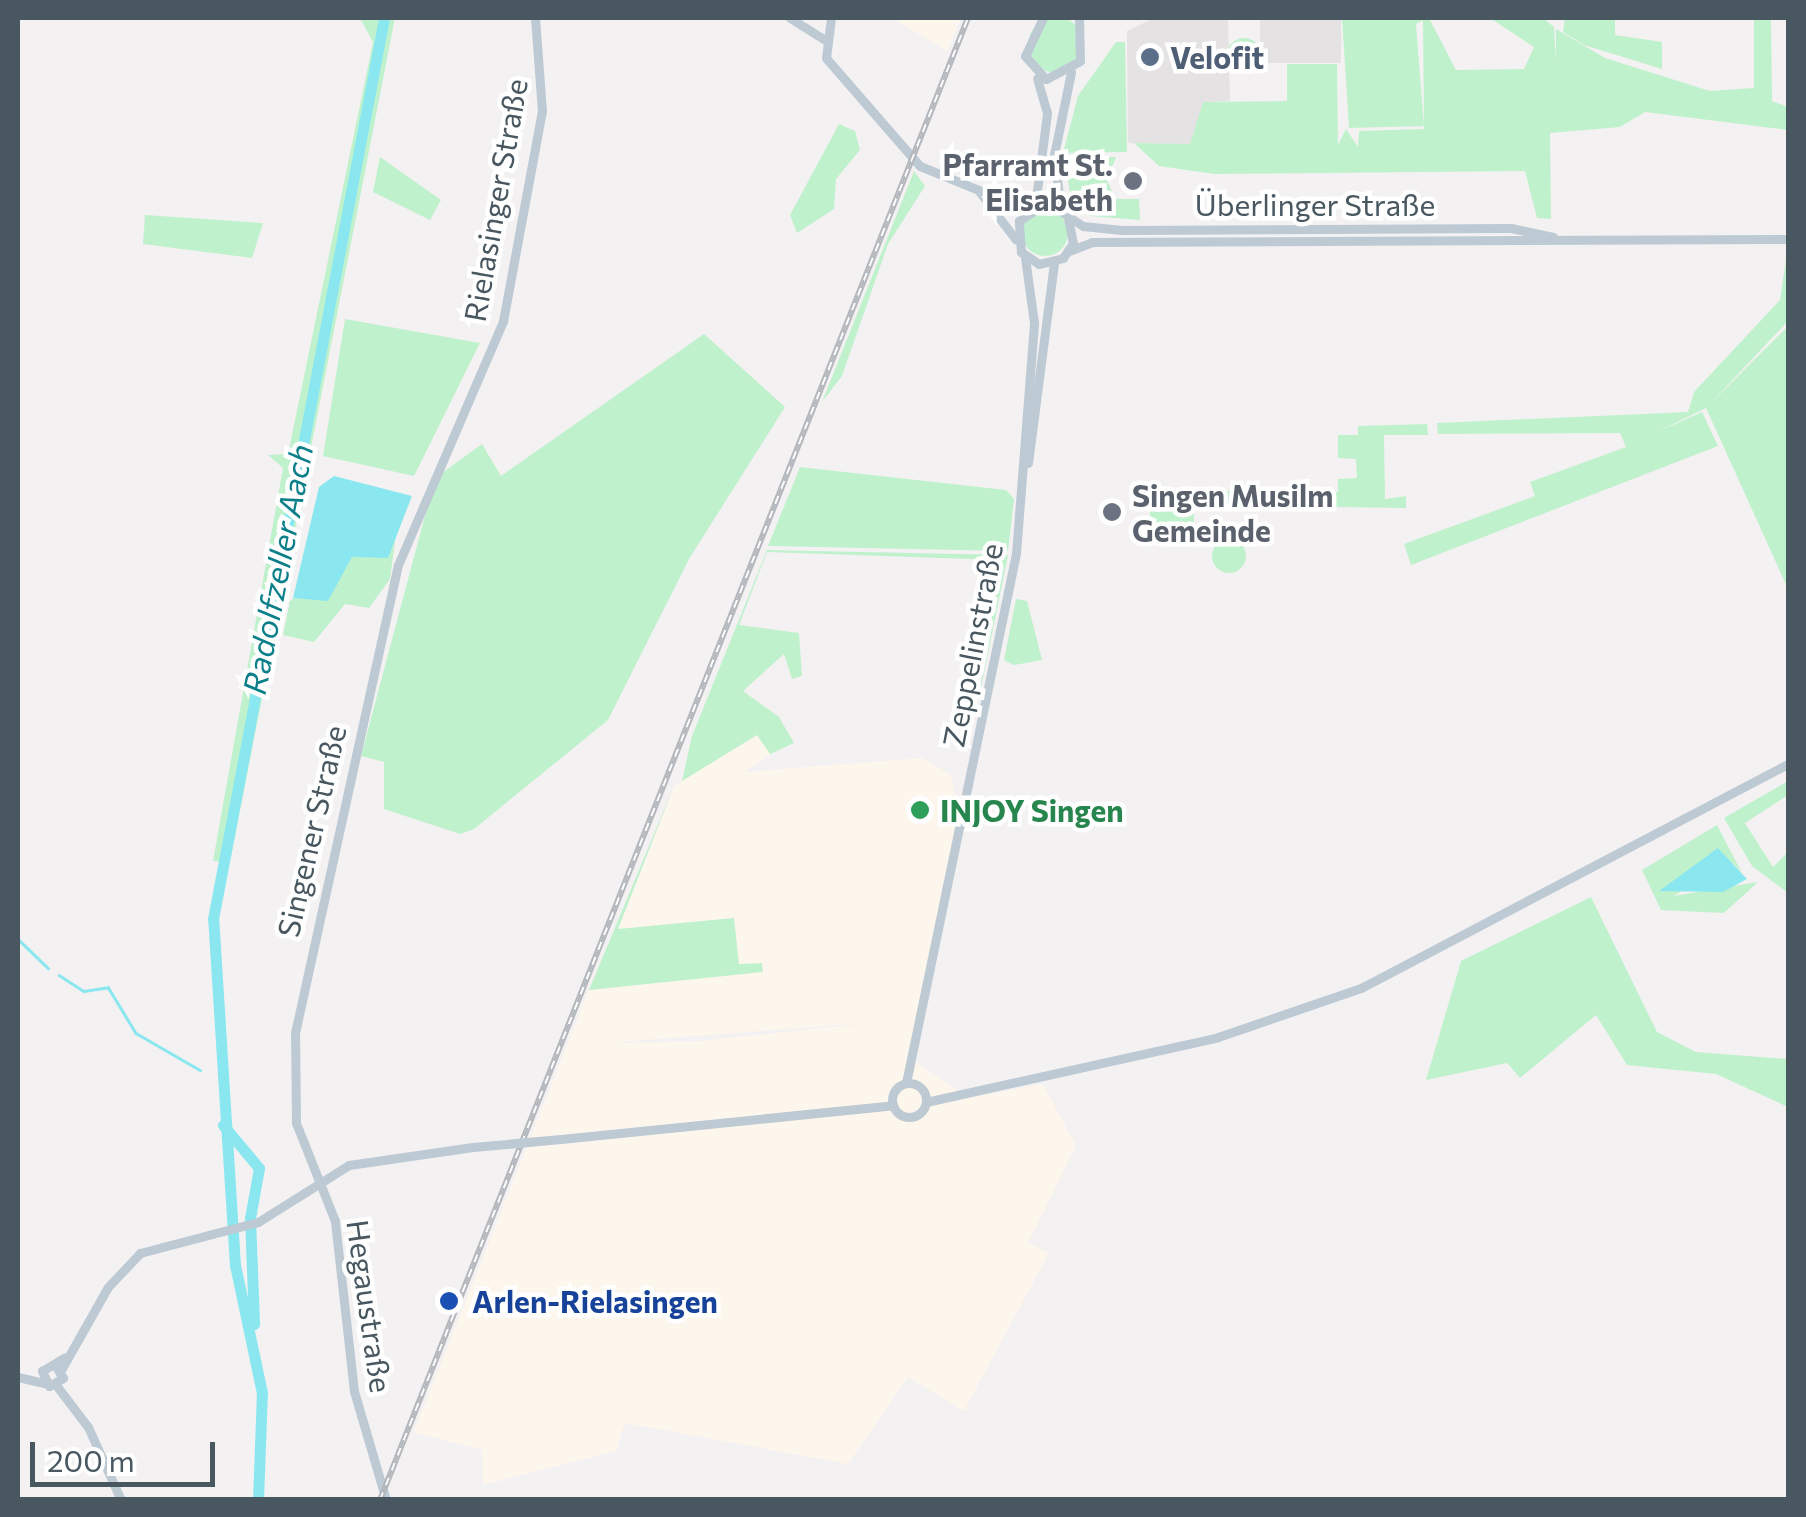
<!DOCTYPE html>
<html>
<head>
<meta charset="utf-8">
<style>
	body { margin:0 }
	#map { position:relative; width:1806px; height:1517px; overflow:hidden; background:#f4f1f2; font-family:Commissioner,sans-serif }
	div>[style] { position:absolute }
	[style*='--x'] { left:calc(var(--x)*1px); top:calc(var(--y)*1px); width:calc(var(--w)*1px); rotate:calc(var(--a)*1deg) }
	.commercial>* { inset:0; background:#fdf6ec }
	.education>* { inset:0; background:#e5e2e4; transform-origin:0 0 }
	.green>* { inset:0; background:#c0f1cd; transform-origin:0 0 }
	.round { border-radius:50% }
	.water>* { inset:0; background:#8be7ef }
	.stream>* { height:2.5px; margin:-1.25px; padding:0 1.25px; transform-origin:1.25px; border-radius:1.25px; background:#8be7ef }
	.river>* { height:11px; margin:-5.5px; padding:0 5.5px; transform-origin:5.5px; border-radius:5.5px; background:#8be7ef }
	.secondary>* { height:9px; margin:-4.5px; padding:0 4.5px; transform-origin:4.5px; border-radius:4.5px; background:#bdcad3 }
	.secondary>.ring { margin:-4.5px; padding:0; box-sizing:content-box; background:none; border:9px solid #bdcad3; border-radius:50% }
	.rail>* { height:6px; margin-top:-3px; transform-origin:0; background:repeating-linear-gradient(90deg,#fff 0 8px,#b3b7bc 0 16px); box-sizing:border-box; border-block:2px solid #b3b7bc }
	.secondary-bridge>* { height:9px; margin:-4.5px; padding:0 4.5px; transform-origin:4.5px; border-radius:4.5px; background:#bdcad3 }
	.dots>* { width:28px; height:28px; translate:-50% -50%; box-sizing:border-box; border:5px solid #fff; border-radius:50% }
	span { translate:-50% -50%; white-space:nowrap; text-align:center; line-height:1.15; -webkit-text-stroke:9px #fff; paint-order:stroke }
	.service-label { font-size:30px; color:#4e5e75; font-weight:700 }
	.left { translate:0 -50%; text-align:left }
	.worship-label { font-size:30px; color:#5b616d; font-weight:700 }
	.right { translate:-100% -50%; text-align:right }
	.street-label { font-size:30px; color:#485760 }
	.leisure-label { font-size:30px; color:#27864d; font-weight:700 }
	.transit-label { font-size:30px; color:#164399; font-weight:700 }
	.water-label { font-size:32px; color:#0a7f8a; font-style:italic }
	.frame { position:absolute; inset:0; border:20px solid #485760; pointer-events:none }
	.scale { position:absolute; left:30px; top:1442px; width:185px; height:45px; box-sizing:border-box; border:5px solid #485760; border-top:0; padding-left:12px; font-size:30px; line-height:35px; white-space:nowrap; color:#485760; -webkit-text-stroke:8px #fff; paint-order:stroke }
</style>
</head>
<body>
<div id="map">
	<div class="commercial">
		<i style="clip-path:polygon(892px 18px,961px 18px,947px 51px)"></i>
		<i style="clip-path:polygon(evenodd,757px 735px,770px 754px,744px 772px,922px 758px,951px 775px,959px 820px,912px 1059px,969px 1098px,1043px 1084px,1076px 1146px,1028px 1243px,1049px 1253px,964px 1411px,908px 1377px,848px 1464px,625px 1423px,616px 1451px,483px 1485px,482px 1450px,414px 1432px,589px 990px,763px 971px,739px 965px,733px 918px,618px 930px,674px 786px,757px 735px,878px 1022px,702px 1041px,618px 1043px,619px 1042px,878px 1022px)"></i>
	</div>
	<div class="education">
		<i style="clip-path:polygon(1154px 18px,1228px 18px,1230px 101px,1203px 102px,1190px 145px,1128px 143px,1127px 31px)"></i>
		<i style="left:1260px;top:18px;width:81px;height:45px"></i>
	</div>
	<div class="green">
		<i class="round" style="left:1028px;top:17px;width:56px;height:56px"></i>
		<i style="clip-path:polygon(360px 18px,395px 18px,230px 862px,213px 861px,283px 468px,268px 455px,288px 454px,373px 42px)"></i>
		<i style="clip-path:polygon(1342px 18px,1429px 18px,1456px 70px,1524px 69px,1534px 47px,1490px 18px,1543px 18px,1554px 27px,1556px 61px,1556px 29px,1605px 58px,1710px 91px,1754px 88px,1754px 18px,1771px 18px,1772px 101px,1788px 107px,1788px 130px,1645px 112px,1620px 127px,1550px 133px,1551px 219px,1537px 218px,1525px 171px,1214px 174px,1159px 166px,1134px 143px,1190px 144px,1203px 102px,1287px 101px,1287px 64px,1337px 64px,1338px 145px,1346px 129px,1358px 147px,1359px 131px,1424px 129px,1423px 20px,1416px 24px,1424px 126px,1349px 128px)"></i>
		<i style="clip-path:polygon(1565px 18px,1625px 18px,1615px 19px,1615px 35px,1662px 42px,1662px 69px,1584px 45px,1563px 32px)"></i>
		<i class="round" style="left:1227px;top:38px;width:34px;height:34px"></i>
		<i style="clip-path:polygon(1116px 42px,1125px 42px,1127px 152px,1063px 153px,1078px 96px)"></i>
		<i style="clip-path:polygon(839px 124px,855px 131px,860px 150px,836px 179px,834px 209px,797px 233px,790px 215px)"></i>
		<i style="clip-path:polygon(380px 157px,441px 200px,430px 220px,373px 192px)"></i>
		<i style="clip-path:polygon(1064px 157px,1116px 157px,1107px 180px,1115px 199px,1139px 199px,1140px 220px,1090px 216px,1070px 193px)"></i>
		<i style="clip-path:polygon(914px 171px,925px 186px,888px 244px,842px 376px,822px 402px)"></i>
		<i class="round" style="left:1022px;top:210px;width:46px;height:46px"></i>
		<i style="clip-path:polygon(145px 215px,263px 223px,252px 258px,143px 244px)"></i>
		<i style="clip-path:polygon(1788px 246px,1788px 321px,1709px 405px,1788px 326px,1788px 589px,1706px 408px,1657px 432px,1702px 412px,1718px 446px,1411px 565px,1404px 544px,1535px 496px,1530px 482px,1626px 447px,1620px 433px,1438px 434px,1437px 423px,1688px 412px,1694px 392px,1780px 300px)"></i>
		<i style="clip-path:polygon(345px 319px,480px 343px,414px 476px,323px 456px)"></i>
		<i style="clip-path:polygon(704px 334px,785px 407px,689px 559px,608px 720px,474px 829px,460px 834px,384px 809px,384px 762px,361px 756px,435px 478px,482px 444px,501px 476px)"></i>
		<i style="clip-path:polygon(1427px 424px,1428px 435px,1384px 435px,1385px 499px,1406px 496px,1406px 508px,1201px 505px,1199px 491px,1338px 492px,1338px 479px,1357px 478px,1356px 459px,1338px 458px,1338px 435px,1358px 435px,1358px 426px)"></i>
		<i style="clip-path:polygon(800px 467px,1006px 490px,1014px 499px,1008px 551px,768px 546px)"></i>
		<i style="left:1150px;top:490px;width:44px;height:43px"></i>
		<i style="clip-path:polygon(396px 534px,390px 579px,369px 608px,345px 604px,314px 642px,283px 635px,290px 601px,351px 553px)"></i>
		<i class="round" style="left:1212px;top:539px;width:34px;height:34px"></i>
		<i style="clip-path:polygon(767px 550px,1008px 555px,978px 702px,1001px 560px,767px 552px,739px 625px,799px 633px,802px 676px,792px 679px,784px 654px,743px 691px,779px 717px,794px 743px,770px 754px,757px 735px,682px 781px,692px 736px)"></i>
		<i style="clip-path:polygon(1016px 599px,1027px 601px,1042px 660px,1014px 665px,1004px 660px)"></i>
		<i style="clip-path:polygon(1788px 781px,1788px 795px,1745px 823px,1773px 867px,1788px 852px,1788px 893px,1752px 866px,1724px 818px)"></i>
		<i style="clip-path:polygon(674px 786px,618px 929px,734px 918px,739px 964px,762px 963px,763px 972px,589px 990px)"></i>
		<i style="clip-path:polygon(1717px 825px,1742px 873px,1733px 863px,1673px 896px,1758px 882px,1724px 913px,1661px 910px,1642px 870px)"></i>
		<i style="clip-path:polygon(1591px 897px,1657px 1032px,1696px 1052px,1788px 1059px,1788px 1107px,1716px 1074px,1627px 1065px,1596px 1015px,1520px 1078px,1507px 1063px,1426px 1080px,1461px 961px)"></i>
	</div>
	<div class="water">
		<i style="clip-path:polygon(334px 476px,412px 496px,388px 558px,352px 557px,328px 601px,293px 598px,319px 487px)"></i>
		<i style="clip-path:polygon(1718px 848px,1747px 879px,1723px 892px,1659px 891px)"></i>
	</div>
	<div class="stream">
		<i style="--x:18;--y:939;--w:42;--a:44"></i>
		<i style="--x:59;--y:975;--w:30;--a:33"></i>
		<i style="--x:84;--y:991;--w:24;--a:-9"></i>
		<i style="--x:108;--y:987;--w:54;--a:58.7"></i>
		<i style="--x:136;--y:1033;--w:74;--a:30"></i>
	</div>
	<div class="river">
		<i style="--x:223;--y:1125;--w:56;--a:50.1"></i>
		<i style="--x:259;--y:1168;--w:51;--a:100.2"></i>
		<i style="--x:250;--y:1218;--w:106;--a:87.8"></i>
		<i style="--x:258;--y:1500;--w:107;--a:-87.9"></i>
		<i style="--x:262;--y:1393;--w:131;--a:-101.9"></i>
		<i style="--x:235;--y:1265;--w:347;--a:-93.6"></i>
		<i style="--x:213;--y:919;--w:917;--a:-79.25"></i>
	</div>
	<div class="secondary">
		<i style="--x:790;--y:18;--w:40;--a:32"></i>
		<i style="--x:831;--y:18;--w:40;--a:97.1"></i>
		<i style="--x:826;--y:58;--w:143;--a:49"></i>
		<i style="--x:920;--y:166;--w:117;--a:22.2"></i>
		<i style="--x:1043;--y:18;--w:42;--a:115.3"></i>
		<i style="--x:1025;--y:56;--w:31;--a:48"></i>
		<i style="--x:1046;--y:79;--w:38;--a:-28"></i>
		<i style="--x:1080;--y:61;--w:43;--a:-91.3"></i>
		<i style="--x:979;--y:191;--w:61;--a:52.9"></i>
		<i style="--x:1035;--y:206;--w:94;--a:-82.6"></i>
		<i style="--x:1047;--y:113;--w:36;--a:-106"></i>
		<i style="--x:1061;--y:211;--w:56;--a:-97.1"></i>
		<i style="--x:1054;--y:155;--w:85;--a:-78.4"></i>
		<i style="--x:1068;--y:218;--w:25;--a:79"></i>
		<i style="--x:1073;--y:243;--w:18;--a:124"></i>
		<i style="--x:1063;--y:258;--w:25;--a:166"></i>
		<i style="--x:1039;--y:264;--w:22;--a:-146"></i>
		<i style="--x:1021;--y:252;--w:31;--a:-94"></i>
		<i style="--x:1019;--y:221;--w:28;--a:-35"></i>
		<i style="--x:1042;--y:205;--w:14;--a:12"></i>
		<i style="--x:1056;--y:208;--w:32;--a:34"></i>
		<i style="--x:1083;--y:226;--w:39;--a:6"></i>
		<i style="--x:1122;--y:230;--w:389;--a:-0.3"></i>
		<i style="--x:1511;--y:228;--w:43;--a:12.1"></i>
		<i style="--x:1069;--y:251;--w:25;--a:-21"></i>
		<i style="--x:1092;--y:242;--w:696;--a:-0.25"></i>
		<i style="--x:1028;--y:463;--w:202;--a:-82.6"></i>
		<i style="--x:906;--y:1083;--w:541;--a:-78.27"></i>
		<i style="--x:1016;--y:553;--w:231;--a:-85.5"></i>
		<i style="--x:1034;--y:323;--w:67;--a:-97.8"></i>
		<i class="ring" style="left:892px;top:1083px;width:25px;height:25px"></i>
		<i style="--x:926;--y:1102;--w:299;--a:-12.5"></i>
		<i style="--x:1218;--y:1037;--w:151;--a:-18.9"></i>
		<i style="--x:1361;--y:988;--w:482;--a:-27.7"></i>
		<i style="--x:561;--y:1139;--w:334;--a:-5.8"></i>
		<i style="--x:55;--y:1365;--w:15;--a:58"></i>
		<i style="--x:63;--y:1378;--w:16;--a:150"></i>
		<i style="--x:49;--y:1386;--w:17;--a:-115"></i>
		<i style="--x:42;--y:1371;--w:26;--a:-31"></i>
		<i style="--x:61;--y:1370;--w:95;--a:-60.5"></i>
		<i style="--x:108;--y:1287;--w:47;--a:-46.7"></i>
		<i style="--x:140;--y:1253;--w:122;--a:-14.7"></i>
		<i style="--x:258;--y:1222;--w:107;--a:-32.1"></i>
		<i style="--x:349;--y:1165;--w:125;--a:-8.3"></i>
		<i style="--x:18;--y:1377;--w:28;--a:13"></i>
		<i style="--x:56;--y:1385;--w:53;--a:52.7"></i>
		<i style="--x:88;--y:1427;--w:80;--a:65.7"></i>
		<i style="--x:386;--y:1500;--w:114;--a:-106.4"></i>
		<i style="--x:354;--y:1391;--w:171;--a:-96.4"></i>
		<i style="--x:335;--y:1221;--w:105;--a:-111.7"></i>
		<i style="--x:296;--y:1123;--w:90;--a:-90.6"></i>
		<i style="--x:295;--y:1033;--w:479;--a:-77.6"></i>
		<i style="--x:398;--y:565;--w:266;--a:-66.7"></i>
		<i style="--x:503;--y:321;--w:214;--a:-79.5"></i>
		<i style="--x:542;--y:111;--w:93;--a:-94.3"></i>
	</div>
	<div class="rail">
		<i style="--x:380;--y:1500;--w:1594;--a:-68.36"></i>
	</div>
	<div class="secondary-bridge">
		<i style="--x:473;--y:1147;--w:88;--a:-5.2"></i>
	</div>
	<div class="dots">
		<i style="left:1150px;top:57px;background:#5c6f8a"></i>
		<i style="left:1133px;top:181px;background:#6b7280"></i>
		<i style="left:1112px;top:512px;background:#6b7280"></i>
		<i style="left:920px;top:810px;background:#2e9e5b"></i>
		<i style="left:449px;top:1301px;background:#1a4fb4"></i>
	</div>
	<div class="service-label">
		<span class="left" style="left:1170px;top:57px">Velofit</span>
	</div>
	<div class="worship-label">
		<span class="right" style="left:1113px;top:181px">Pfarramt St.<br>Elisabeth</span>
		<span class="left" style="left:1132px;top:512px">Singen Musilm<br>Gemeinde</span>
	</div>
	<div class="street-label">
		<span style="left:495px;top:200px;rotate:-80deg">Rielasinger Straße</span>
		<span style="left:1315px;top:204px">Überlinger Straße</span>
		<span style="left:972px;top:645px;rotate:-79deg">Zeppelinstraße</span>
		<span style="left:311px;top:831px;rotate:-77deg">Singener Straße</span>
		<span style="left:370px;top:1306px;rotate:82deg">Hegaustraße</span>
	</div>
	<div class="leisure-label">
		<span class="left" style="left:940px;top:810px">INJOY Singen</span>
	</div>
	<div class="transit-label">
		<span class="left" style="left:472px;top:1301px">Arlen-Rielasingen</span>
	</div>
	<div class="water-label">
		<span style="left:277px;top:569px;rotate:-79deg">Radolfzeller Aach</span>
	</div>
	<div class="frame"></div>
	<div class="scale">200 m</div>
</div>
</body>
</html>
